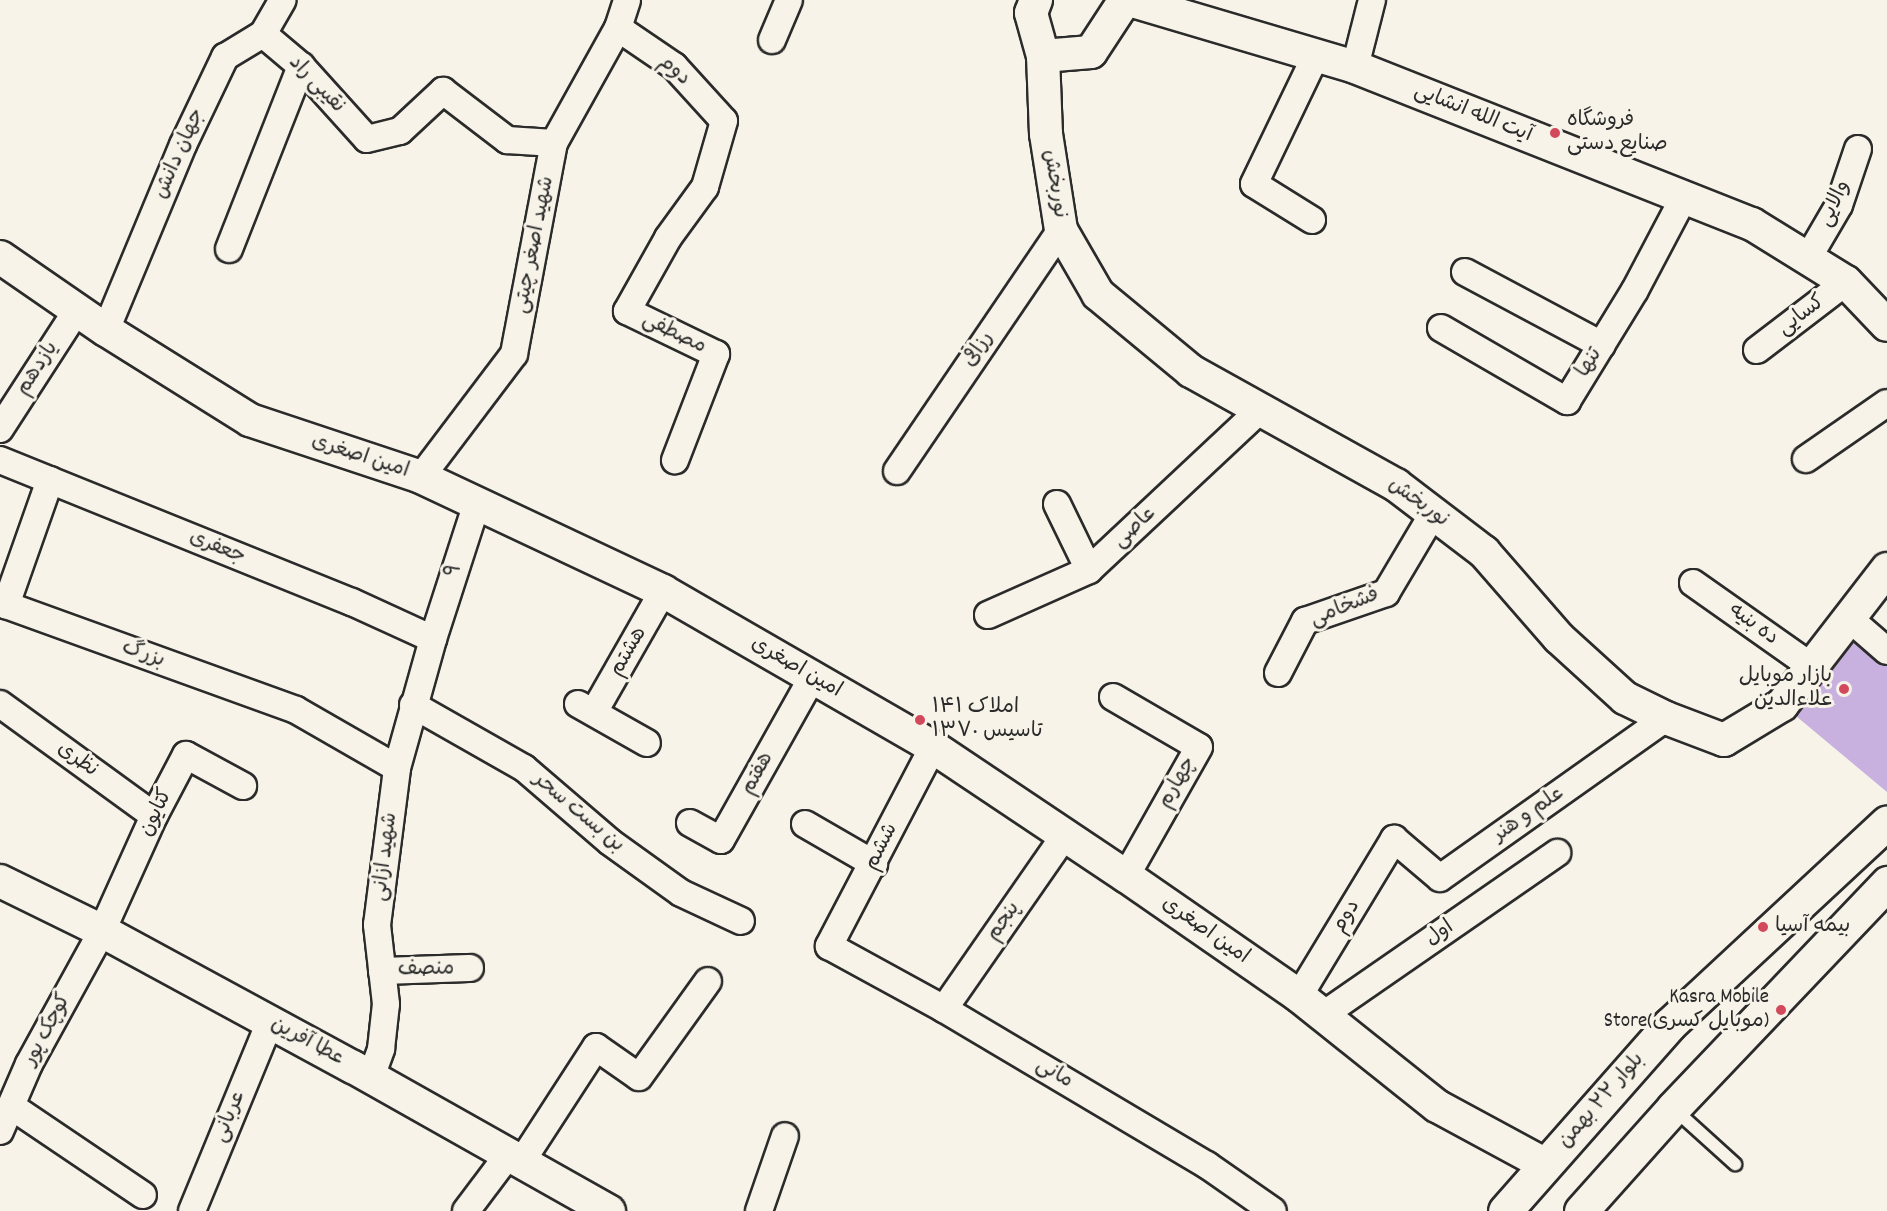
<!DOCTYPE html>
<html>
<head>
<meta charset="utf-8">
<style>
	body { margin:0 }
	#map { position:relative; width:1887px; height:1211px; overflow:hidden; background:#f7f3e8; font-family:Dekko,"Playpen Sans Arabic",sans-serif }
	div>[style] { position:absolute }
	[style*='--x'] { left:calc(var(--x)*1px); top:calc(var(--y)*1px); width:calc(var(--w)*1px); rotate:calc(var(--a)*1deg) }
	.building>* { inset:0; background:#c8b1df }
	.roads { filter:drop-shadow(2px 0 #2b2b2b) drop-shadow(-2px 0 #2b2b2b) drop-shadow(0 2px #2b2b2b) drop-shadow(0 -2px #2b2b2b) }
	.service>* { height:12px; margin:-6px; padding:0 6px; transform-origin:6px; border-radius:6px; background:#f7f3e8 }
	.minor>* { height:26px; margin:-13px; padding:0 13px; transform-origin:13px; border-radius:13px; background:#f7f3e8 }
	.tertiary>* { height:32px; margin:-16px; padding:0 16px; transform-origin:16px; border-radius:16px; background:#f7f3e8 }
	.primary>* { height:33px; margin:-16.5px; padding:0 16.5px; transform-origin:16.5px; border-radius:16.5px; background:#f7f3e8 }
	.dots>* { width:16px; height:16px; translate:-50% -50%; box-sizing:border-box; border:3px solid #f7f3e8; border-radius:50% }
	span { translate:-50% -50%; white-space:nowrap; text-align:center; line-height:1.15; -webkit-text-stroke:6px #f7f3e8; paint-order:stroke }
	.street-label { font-size:21px; color:#2b2b2b }
	.poi-label { font-size:21px; color:#2b2b2b }
	.left { translate:0 -50%; text-align:left }
	.right { translate:-100% -50%; text-align:right }
</style>
</head>
<body>
<div id="map">
	<div class="building">
		<i style="clip-path:polygon(1853px 642px,1877px 662px,1887px 666px,1887px 792px,1796px 716px)"></i>
	</div>
	<div class="roads">
		<div class="service">
			<i style="--x:1673;--y:1108;--w:84;--a:42.1"></i>
		</div>
		<div class="minor">
			<i style="--x:618;--y:28;--w:68;--a:34.2"></i>
			<i style="--x:674;--y:66;--w:74;--a:47.7"></i>
			<i style="--x:724;--y:121;--w:69;--a:106.1"></i>
			<i style="--x:705;--y:187;--w:63;--a:126"></i>
			<i style="--x:668;--y:238;--w:84;--a:119.3"></i>
			<i style="--x:627;--y:311;--w:99;--a:25.8"></i>
			<i style="--x:716;--y:354;--w:114;--a:111.1"></i>
			<i style="--x:263;--y:34;--w:50;--a:40.1"></i>
			<i style="--x:301;--y:66;--w:98;--a:47.9"></i>
			<i style="--x:367;--y:139;--w:34;--a:-14"></i>
			<i style="--x:400;--y:131;--w:59;--a:-42.9"></i>
			<i style="--x:443;--y:91;--w:81;--a:37.4"></i>
			<i style="--x:507;--y:140;--w:47;--a:3.7"></i>
			<i style="--x:772;--y:40;--w:43;--a:-67"></i>
			<i style="--x:1355;--y:67;--w:69;--a:-75.8"></i>
			<i style="--x:1312;--y:220;--w:68;--a:-148.2"></i>
			<i style="--x:1254;--y:184;--w:141;--a:-64.3"></i>
			<i style="--x:229;--y:249;--w:197;--a:-68.5"></i>
			<i style="--x:1808;--y:258;--w:61;--a:-59.7"></i>
			<i style="--x:1839;--y:205;--w:59;--a:-71.3"></i>
			<i style="--x:1465;--y:272;--w:155;--a:28.1"></i>
			<i style="--x:1441;--y:328;--w:146;--a:30.1"></i>
			<i style="--x:1567;--y:401;--w:130;--a:-58.5"></i>
			<i style="--x:1635;--y:290;--w:105;--a:-62.2"></i>
			<i style="--x:106;--y:330;--w:200;--a:-67.4"></i>
			<i style="--x:183;--y:145;--w:98;--a:-64.5"></i>
			<i style="--x:225;--y:57;--w:44;--a:-31.2"></i>
			<i style="--x:263;--y:34;--w:39;--a:-60"></i>
			<i style="--x:1757;--y:350;--w:112;--a:-37.4"></i>
			<i style="--x:0;--y:429;--w:142;--a:-57.1"></i>
			<i style="--x:1806;--y:459;--w:98;--a:-34.7"></i>
			<i style="--x:0;--y:460;--w:380;--a:22"></i>
			<i style="--x:352;--y:602;--w:89;--a:24.6"></i>
			<i style="--x:897;--y:471;--w:292;--a:-55.8"></i>
			<i style="--x:421;--y:477;--w:154;--a:-52.9"></i>
			<i style="--x:514;--y:354;--w:215;--a:-79.3"></i>
			<i style="--x:554;--y:143;--w:132;--a:-60.9"></i>
			<i style="--x:618;--y:28;--w:29;--a:-72"></i>
			<i style="--x:50;--y:480;--w:133;--a:109.4"></i>
			<i style="--x:6;--y:605;--w:308;--a:19.9"></i>
			<i style="--x:296;--y:710;--w:116;--a:29.9"></i>
			<i style="--x:1057;--y:504;--w:73;--a:64.1"></i>
			<i style="--x:1693;--y:583;--w:146;--a:35.2"></i>
			<i style="--x:988;--y:615;--w:111;--a:-24"></i>
			<i style="--x:1089;--y:570;--w:236;--a:-43.1"></i>
			<i style="--x:1850;--y:619;--w:49;--a:40.9"></i>
			<i style="--x:1278;--y:673;--w:59;--a:-62.6"></i>
			<i style="--x:1305;--y:621;--w:86;--a:-19.1"></i>
			<i style="--x:1386;--y:593;--w:92;--a:-59.3"></i>
			<i style="--x:1113;--y:697;--w:99;--a:30.2"></i>
			<i style="--x:1199;--y:747;--w:148;--a:119.5"></i>
			<i style="--x:0;--y:704;--w:190;--a:36"></i>
			<i style="--x:578;--y:704;--w:79;--a:29.5"></i>
			<i style="--x:413;--y:705;--w:128;--a:29.6"></i>
			<i style="--x:524;--y:768;--w:113;--a:40.7"></i>
			<i style="--x:610;--y:842;--w:87;--a:35.7"></i>
			<i style="--x:681;--y:893;--w:66;--a:25"></i>
			<i style="--x:594;--y:712;--w:139;--a:-60.3"></i>
			<i style="--x:933;--y:747;--w:225;--a:117.6"></i>
			<i style="--x:829;--y:946;--w:131;--a:28.7"></i>
			<i style="--x:944;--y:1009;--w:306;--a:30.7"></i>
			<i style="--x:1207;--y:1165;--w:80;--a:34.9"></i>
			<i style="--x:690;--y:823;--w:35;--a:29"></i>
			<i style="--x:721;--y:840;--w:186;--a:-60.7"></i>
			<i style="--x:805;--y:824;--w:80;--a:30.1"></i>
			<i style="--x:382;--y:971;--w:88;--a:-2"></i>
			<i style="--x:1299;--y:996;--w:184;--a:-58.8"></i>
			<i style="--x:1394;--y:839;--w:60;--a:40.3"></i>
			<i style="--x:1440;--y:878;--w:277;--a:-35.3"></i>
			<i style="--x:944;--y:1009;--w:212;--a:-55.2"></i>
			<i style="--x:1323;--y:1015;--w:285;--a:-34.7"></i>
			<i style="--x:371;--y:1077;--w:30;--a:-70"></i>
			<i style="--x:381;--y:1049;--w:45;--a:-83.7"></i>
			<i style="--x:386;--y:1004;--w:80;--a:-96.5"></i>
			<i style="--x:377;--y:925;--w:158;--a:-82.7"></i>
			<i style="--x:397;--y:768;--w:134;--a:-74.4"></i>
			<i style="--x:433;--y:639;--w:143;--a:-72.1"></i>
			<i style="--x:11;--y:1106;--w:159;--a:34"></i>
			<i style="--x:0;--y:1131;--w:73;--a:-66.6"></i>
			<i style="--x:29;--y:1064;--w:152;--a:-61.2"></i>
			<i style="--x:102;--y:931;--w:126;--a:-65.7"></i>
			<i style="--x:154;--y:816;--w:69;--a:-62.3"></i>
			<i style="--x:186;--y:755;--w:65;--a:28.5"></i>
			<i style="--x:522;--y:1161;--w:136;--a:-57"></i>
			<i style="--x:596;--y:1047;--w:52;--a:34.9"></i>
			<i style="--x:639;--y:1077;--w:118;--a:-54.3"></i>
			<i style="--x:192;--y:1211;--w:204;--a:-67.6"></i>
			<i style="--x:466;--y:1211;--w:71;--a:-53"></i>
			<i style="--x:759;--y:1211;--w:79;--a:-70.9"></i>
		</div>
		<div class="tertiary">
			<i style="--x:1036;--y:0;--w:14;--a:111"></i>
			<i style="--x:1031;--y:13;--w:45;--a:74.4"></i>
			<i style="--x:1043;--y:56;--w:78;--a:87.8"></i>
			<i style="--x:1046;--y:134;--w:97;--a:81.1"></i>
			<i style="--x:1061;--y:230;--w:74;--a:60"></i>
			<i style="--x:1098;--y:294;--w:121;--a:39.6"></i>
			<i style="--x:1191;--y:371;--w:235;--a:29.1"></i>
			<i style="--x:1396;--y:485;--w:111;--a:37.3"></i>
			<i style="--x:1484;--y:552;--w:114;--a:48.9"></i>
			<i style="--x:1559;--y:638;--w:89;--a:42.3"></i>
			<i style="--x:1625;--y:698;--w:46;--a:26"></i>
			<i style="--x:1666;--y:718;--w:62;--a:20.8"></i>
			<i style="--x:1724;--y:740;--w:68;--a:-31.1"></i>
			<i style="--x:1782;--y:705;--w:172;--a:-52.3"></i>
			<i style="--x:1129;--y:0;--w:236;--a:16.5"></i>
			<i style="--x:1355;--y:67;--w:427;--a:21.6"></i>
			<i style="--x:1752;--y:224;--w:110;--a:31.7"></i>
			<i style="--x:1846;--y:282;--w:59;--a:46.4"></i>
			<i style="--x:1043;--y:56;--w:48;--a:-4.8"></i>
			<i style="--x:1091;--y:52;--w:62;--a:-56.8"></i>
			<i style="--x:0;--y:257;--w:129;--a:34.6"></i>
			<i style="--x:106;--y:330;--w:170;--a:32"></i>
			<i style="--x:250;--y:420;--w:180;--a:18.4"></i>
			<i style="--x:421;--y:477;--w:268;--a:25.2"></i>
			<i style="--x:663;--y:591;--w:312;--a:30"></i>
			<i style="--x:933;--y:747;--w:232;--a:33.8"></i>
			<i style="--x:1126;--y:876;--w:211;--a:34.7"></i>
			<i style="--x:1299;--y:996;--w:176;--a:38.6"></i>
			<i style="--x:1437;--y:1106;--w:124;--a:28.4"></i>
			<i style="--x:0;--y:881;--w:114;--a:26.1"></i>
			<i style="--x:102;--y:931;--w:285;--a:28.5"></i>
			<i style="--x:353;--y:1067;--w:294;--a:29.4"></i>
		</div>
		<div class="primary">
			<i style="--x:1505;--y:1211;--w:249;--a:-48.6"></i>
			<i style="--x:1670;--y:1024;--w:296;--a:-42.9"></i>
			<i style="--x:1581;--y:1211;--w:138;--a:-48.2"></i>
			<i style="--x:1673;--y:1108;--w:311;--a:-46.4"></i>
		</div>
	</div>
	<div class="dots">
		<i style="left:1555px;top:133px;background:#d1495b"></i>
		<i style="left:1844px;top:689px;background:#d1495b"></i>
		<i style="left:920px;top:720px;background:#d1495b"></i>
		<i style="left:1763px;top:927px;background:#d1495b"></i>
		<i style="left:1781px;top:1010px;background:#d1495b"></i>
	</div>
	<div class="street-label">
		<span style="left:674px;top:71px;rotate:42deg">دوم</span>
		<span style="left:316px;top:85px;rotate:46deg">نقیبی راد</span>
		<span style="left:1473px;top:114px;rotate:22deg">آیت الله انشایی</span>
		<span style="left:180px;top:154px;rotate:-66deg">جهان دانش</span>
		<span style="left:1054px;top:184px;rotate:81deg">نوربخش</span>
		<span style="left:1835px;top:204px;rotate:-65deg">والایی</span>
		<span style="left:535px;top:245px;rotate:-79deg">شهید اصغر چیتی</span>
		<span style="left:1802px;top:316px;rotate:-37deg">کسایی</span>
		<span style="left:674px;top:334px;rotate:26deg">مصطفی</span>
		<span style="left:979px;top:350px;rotate:-56deg">رزاقی</span>
		<span style="left:1590px;top:363px;rotate:-58deg">تنها</span>
		<span style="left:38px;top:369px;rotate:-57deg">یازدهم</span>
		<span style="left:360px;top:457px;rotate:18deg">امین اصغری</span>
		<span style="left:1418px;top:503px;rotate:36deg">نوربخش</span>
		<span style="left:1135px;top:528px;rotate:-43deg">عاصی</span>
		<span style="left:217px;top:548px;rotate:22deg">جعفری</span>
		<span style="left:455px;top:571px;rotate:-72deg">۹</span>
		<span style="left:1345px;top:608px;rotate:-22deg">فشخامی</span>
		<span style="left:1753px;top:625px;rotate:36deg">ده بنیه</span>
		<span style="left:629px;top:652px;rotate:-60deg">هشتم</span>
		<span style="left:143px;top:655px;rotate:20deg">بزرگ</span>
		<span style="left:796px;top:668px;rotate:30deg">امین اصغری</span>
		<span style="left:77px;top:760px;rotate:36deg">نظری</span>
		<span style="left:758px;top:774px;rotate:-61deg">هفتم</span>
		<span style="left:1178px;top:783px;rotate:-60deg">چهارم</span>
		<span style="left:157px;top:813px;rotate:-64deg">کتایون</span>
		<span style="left:578px;top:813px;rotate:40deg">بن بست سحر</span>
		<span style="left:1529px;top:815px;rotate:-35deg">علم و هنر</span>
		<span style="left:882px;top:847px;rotate:-63deg">ششم</span>
		<span style="left:386px;top:857px;rotate:-83deg">شهید ازانی</span>
		<span style="left:1347px;top:917px;rotate:-59deg">دوم</span>
		<span style="left:1004px;top:922px;rotate:-55deg">پنجم</span>
		<span style="left:1205px;top:931px;rotate:35deg">امین اصغری</span>
		<span style="left:1440px;top:934px;rotate:-35deg">اول</span>
		<span style="left:426px;top:970px;rotate:-1deg">منصف</span>
		<span style="left:48px;top:1030px;rotate:-62deg">کوچک پور</span>
		<span style="left:307px;top:1042px;rotate:28deg">عطا آفرین</span>
		<span style="left:1054px;top:1074px;rotate:31deg">مانی</span>
		<span style="left:1602px;top:1101px;rotate:-49deg">بلوار ۲۲ بهمن</span>
		<span style="left:230px;top:1117px;rotate:-68deg">عربانی</span>
	</div>
	<div class="poi-label">
		<span class="left" style="left:1567px;top:133px">فروشگاه<br>صنایع دستی</span>
		<span class="right" style="left:1832px;top:689px">بازار موبایل<br>علاءالدین</span>
		<span class="left" style="left:932px;top:720px">املاک ۱۴۱<br>تاسیس ۱۳۷۰</span>
		<span class="left" style="left:1775px;top:927px">بیمه آسیا</span>
		<span class="right" style="left:1769px;top:1010px">Kasra Mobile<br>Store(موبایل کسری)</span>
	</div>
</div>
</body>
</html>
